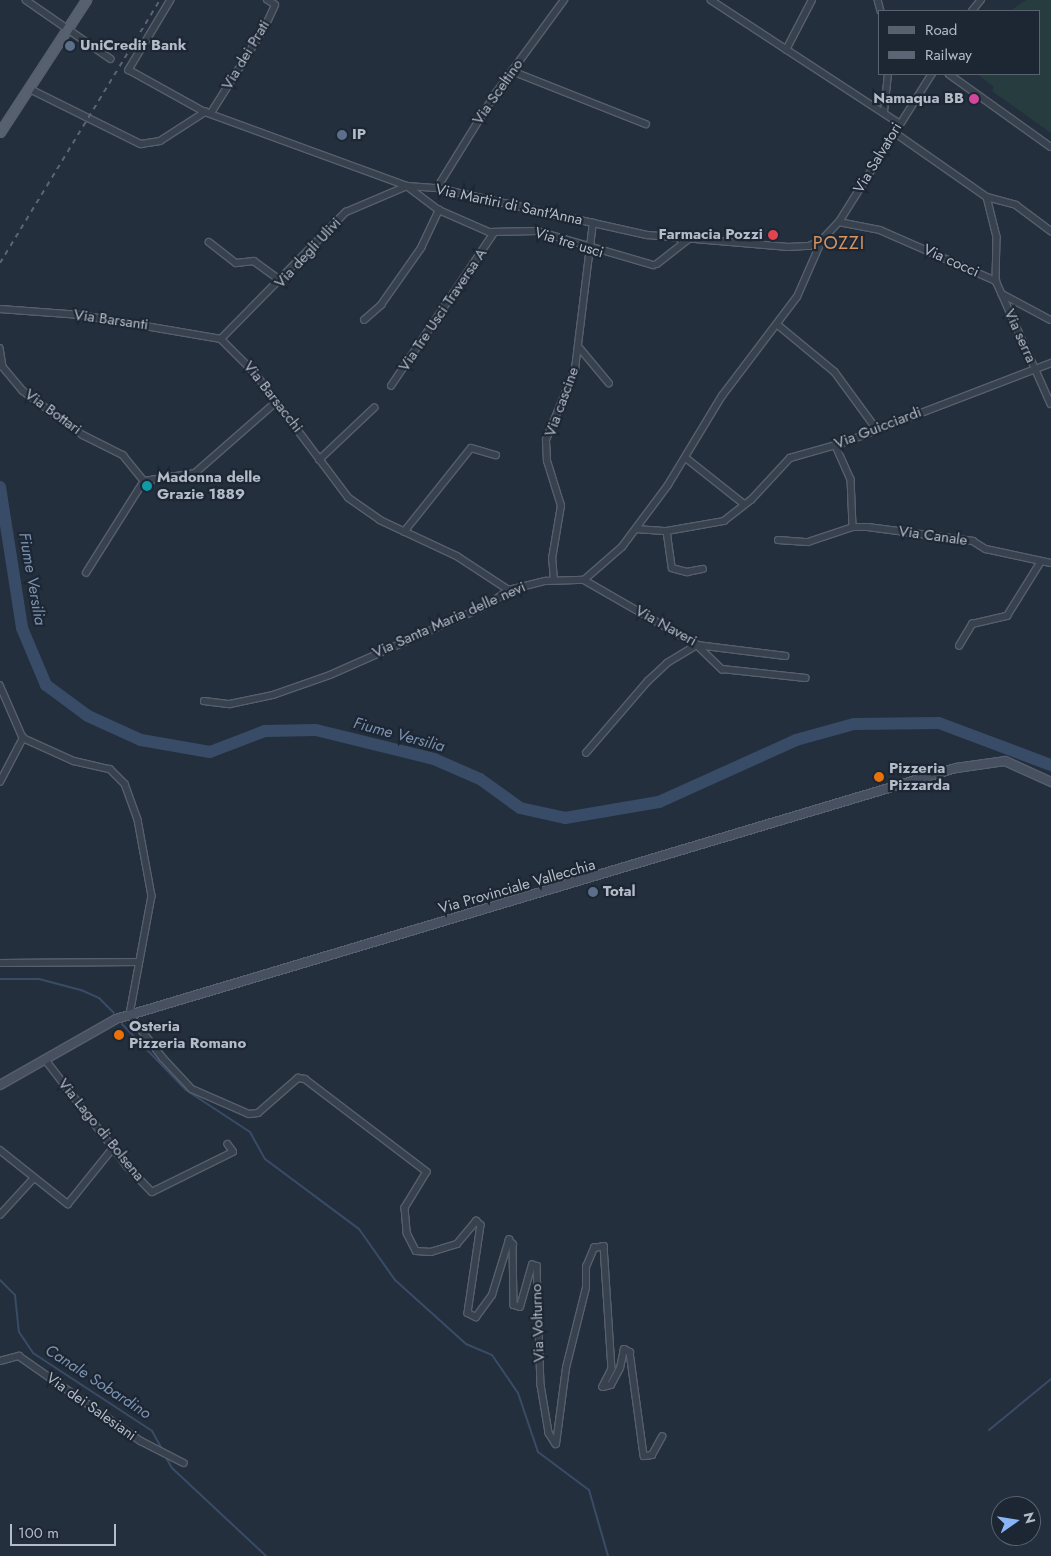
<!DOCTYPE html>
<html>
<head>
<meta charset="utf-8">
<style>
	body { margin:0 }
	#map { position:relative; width:1051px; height:1556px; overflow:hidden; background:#242f3e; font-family:Jost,sans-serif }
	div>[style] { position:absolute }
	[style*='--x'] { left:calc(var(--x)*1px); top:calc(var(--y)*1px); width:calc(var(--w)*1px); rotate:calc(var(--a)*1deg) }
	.green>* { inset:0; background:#263c3f }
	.stream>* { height:2px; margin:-1px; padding:0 1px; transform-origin:1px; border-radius:1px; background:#394c67 }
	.river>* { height:12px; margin:-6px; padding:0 6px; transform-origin:6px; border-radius:6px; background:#394c67 }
	.roads { filter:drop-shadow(1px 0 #565f6c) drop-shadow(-1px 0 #565f6c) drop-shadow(0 1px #565f6c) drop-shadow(0 -1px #565f6c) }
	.street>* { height:5.5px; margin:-2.75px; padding:0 2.75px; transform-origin:2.75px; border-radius:2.75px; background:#38414e }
	.secondary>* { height:8px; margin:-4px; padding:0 4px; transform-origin:4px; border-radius:4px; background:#465061 }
	.primary>* { height:9px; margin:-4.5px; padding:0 4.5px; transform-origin:4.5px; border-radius:4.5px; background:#56606e }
	.rail>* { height:2px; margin-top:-1px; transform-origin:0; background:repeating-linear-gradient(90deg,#5a6575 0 5px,transparent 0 10px) }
	.dots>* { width:14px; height:14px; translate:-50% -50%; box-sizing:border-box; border:2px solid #1d2633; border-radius:50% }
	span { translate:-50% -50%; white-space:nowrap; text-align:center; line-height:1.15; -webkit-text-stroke:4.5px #1d2633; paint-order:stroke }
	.poi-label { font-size:15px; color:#b4bcc9; font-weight:700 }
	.left { translate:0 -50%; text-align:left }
	.right { translate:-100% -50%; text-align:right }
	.street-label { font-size:15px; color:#b4bcc9 }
	.water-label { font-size:16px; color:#7c92b1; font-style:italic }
	.quarter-label { font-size:18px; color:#d59563; letter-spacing:1px }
	.legend { position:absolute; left:878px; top:10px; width:162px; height:65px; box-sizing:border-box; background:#1d2633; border:1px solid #59626f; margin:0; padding:6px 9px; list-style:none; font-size:15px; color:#b4bcc9 }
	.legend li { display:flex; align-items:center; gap:10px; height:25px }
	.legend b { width:25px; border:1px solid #59626f }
	.north { position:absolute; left:991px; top:1496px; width:50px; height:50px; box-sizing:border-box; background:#1d2633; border:1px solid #59626f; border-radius:50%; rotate:77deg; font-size:14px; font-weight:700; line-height:20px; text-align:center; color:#b4bcc9 }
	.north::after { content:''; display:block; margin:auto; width:18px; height:22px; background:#8ab4f8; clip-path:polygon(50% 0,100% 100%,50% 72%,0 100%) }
	.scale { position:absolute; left:10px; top:1524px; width:106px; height:22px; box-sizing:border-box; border:2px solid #b4bcc9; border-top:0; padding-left:6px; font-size:15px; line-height:18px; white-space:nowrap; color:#b4bcc9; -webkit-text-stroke:4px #1d2633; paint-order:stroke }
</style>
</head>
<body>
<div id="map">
	<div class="green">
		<i style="clip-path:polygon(1026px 0,1051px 0,1051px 133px,992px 91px,994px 87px,977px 74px,1040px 74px,1040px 11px,1010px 11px)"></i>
	</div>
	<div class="stream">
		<i style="--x:0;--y:979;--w:39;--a:0"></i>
		<i style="--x:39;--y:979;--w:43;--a:14.7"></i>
		<i style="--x:81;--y:990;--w:20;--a:24"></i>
		<i style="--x:99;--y:998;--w:21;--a:45"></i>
		<i style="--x:122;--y:1024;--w:92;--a:45.9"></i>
		<i style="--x:186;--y:1090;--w:77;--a:33.3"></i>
		<i style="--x:250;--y:1132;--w:31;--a:61"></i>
		<i style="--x:265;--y:1159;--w:117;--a:36.7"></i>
		<i style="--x:359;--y:1229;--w:62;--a:54.8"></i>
		<i style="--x:395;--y:1280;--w:96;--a:42"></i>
		<i style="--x:466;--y:1344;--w:28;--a:23"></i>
		<i style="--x:492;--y:1355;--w:46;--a:55.6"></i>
		<i style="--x:518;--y:1393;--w:62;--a:71.3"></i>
		<i style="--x:538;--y:1452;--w:64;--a:36.7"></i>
		<i style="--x:589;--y:1490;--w:69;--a:73.9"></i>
		<i style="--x:0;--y:1280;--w:21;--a:45"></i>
		<i style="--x:15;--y:1295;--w:37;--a:84"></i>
		<i style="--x:19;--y:1332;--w:25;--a:56"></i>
		<i style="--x:33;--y:1353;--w:142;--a:33.2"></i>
		<i style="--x:152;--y:1431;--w:21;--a:61"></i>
		<i style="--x:989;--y:1430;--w:80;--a:-39.4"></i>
		<i style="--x:165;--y:1456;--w:14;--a:60"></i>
		<i style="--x:172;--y:1468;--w:129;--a:43.1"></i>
	</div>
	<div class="river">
		<i style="--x:0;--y:487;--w:143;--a:81.1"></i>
		<i style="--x:22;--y:628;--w:62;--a:67.2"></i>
		<i style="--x:46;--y:685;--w:52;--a:36.4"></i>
		<i style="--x:88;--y:716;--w:58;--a:24.4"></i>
		<i style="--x:141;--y:740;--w:70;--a:9.9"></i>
		<i style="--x:210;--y:752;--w:59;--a:-20.9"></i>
		<i style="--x:265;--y:731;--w:51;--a:-1.1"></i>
		<i style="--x:316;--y:730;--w:122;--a:13.8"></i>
		<i style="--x:434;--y:759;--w:50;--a:23.5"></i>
		<i style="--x:480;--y:779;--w:49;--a:35.9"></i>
		<i style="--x:520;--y:808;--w:46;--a:12.5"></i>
		<i style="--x:565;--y:818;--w:95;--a:-9.7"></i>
		<i style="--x:659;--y:802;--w:150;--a:-24.3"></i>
		<i style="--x:796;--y:740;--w:60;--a:-15.4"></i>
		<i style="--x:854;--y:724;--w:85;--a:-0.7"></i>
		<i style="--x:939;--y:723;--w:120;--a:20.6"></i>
	</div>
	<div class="roads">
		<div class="street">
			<i style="--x:26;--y:0;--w:103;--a:34.8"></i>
			<i style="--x:171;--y:0;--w:82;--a:121"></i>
			<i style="--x:129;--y:70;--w:87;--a:28.9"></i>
			<i style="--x:205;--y:112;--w:215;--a:20.1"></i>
			<i style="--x:407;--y:186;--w:30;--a:4"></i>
			<i style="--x:437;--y:188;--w:216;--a:12.6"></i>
			<i style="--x:648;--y:235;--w:141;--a:4.9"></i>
			<i style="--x:788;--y:247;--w:21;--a:-3"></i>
			<i style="--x:809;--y:246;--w:14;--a:-25"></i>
			<i style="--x:822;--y:240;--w:25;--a:-47"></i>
			<i style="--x:839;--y:222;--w:175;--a:-57.9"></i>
			<i style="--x:711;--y:0;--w:225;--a:33.2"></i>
			<i style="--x:878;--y:0;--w:11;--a:75"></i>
			<i style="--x:972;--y:11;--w:14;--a:-51"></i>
			<i style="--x:786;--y:50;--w:56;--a:-62.5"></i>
			<i style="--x:512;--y:71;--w:144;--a:21.6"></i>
			<i style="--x:949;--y:74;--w:125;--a:35.6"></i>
			<i style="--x:28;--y:88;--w:126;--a:26.4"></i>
			<i style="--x:141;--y:144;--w:19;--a:-9"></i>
			<i style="--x:160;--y:141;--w:54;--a:-32.8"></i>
			<i style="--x:884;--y:112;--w:38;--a:-84"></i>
			<i style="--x:211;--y:113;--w:99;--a:-57.8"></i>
			<i style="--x:264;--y:29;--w:26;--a:-65"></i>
			<i style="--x:275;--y:5;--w:9;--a:-148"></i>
			<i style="--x:894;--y:132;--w:113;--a:35"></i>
			<i style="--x:987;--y:197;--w:30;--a:15"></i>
			<i style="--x:1016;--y:205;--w:44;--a:36.6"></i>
			<i style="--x:437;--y:188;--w:112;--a:-58.2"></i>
			<i style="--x:496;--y:93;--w:115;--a:-53.8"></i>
			<i style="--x:987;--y:197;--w:41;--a:76"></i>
			<i style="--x:997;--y:237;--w:44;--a:91.3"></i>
			<i style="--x:839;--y:222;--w:42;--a:11"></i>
			<i style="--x:880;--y:230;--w:127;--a:23.7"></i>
			<i style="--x:996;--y:281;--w:14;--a:65"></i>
			<i style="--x:1002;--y:294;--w:55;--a:28"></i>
			<i style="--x:209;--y:242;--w:34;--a:38"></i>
			<i style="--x:236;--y:263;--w:18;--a:-6"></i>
			<i style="--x:254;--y:261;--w:34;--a:36"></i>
			<i style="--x:657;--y:264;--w:47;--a:-38.1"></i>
			<i style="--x:1002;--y:294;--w:120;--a:66"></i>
			<i style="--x:0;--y:309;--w:81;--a:4.2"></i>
			<i style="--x:81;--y:315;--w:142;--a:9.7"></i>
			<i style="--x:221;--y:339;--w:48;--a:45"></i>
			<i style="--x:255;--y:373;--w:156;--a:53.1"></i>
			<i style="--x:349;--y:498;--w:38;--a:35"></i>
			<i style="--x:380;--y:520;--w:85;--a:25.1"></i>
			<i style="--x:457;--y:556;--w:62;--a:33.2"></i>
			<i style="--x:364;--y:320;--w:23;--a:-41"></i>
			<i style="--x:381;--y:305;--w:70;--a:-54.9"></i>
			<i style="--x:421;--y:248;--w:42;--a:-64.7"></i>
			<i style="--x:777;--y:324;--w:75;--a:39.6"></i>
			<i style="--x:835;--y:372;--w:69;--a:53.8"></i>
			<i style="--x:221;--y:339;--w:178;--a:-45.5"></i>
			<i style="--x:346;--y:212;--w:66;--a:-23.1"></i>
			<i style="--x:407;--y:186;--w:40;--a:37"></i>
			<i style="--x:439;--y:210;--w:55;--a:23.7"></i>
			<i style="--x:489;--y:232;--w:48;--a:-1.2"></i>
			<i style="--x:537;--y:231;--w:121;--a:16.3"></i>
			<i style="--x:579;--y:347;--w:47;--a:50.2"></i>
			<i style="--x:0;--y:348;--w:19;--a:81"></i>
			<i style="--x:3;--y:367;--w:31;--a:50"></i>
			<i style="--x:23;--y:391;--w:74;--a:36.3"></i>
			<i style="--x:83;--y:435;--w:45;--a:26.6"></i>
			<i style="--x:123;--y:455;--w:33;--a:51"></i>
			<i style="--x:144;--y:481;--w:52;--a:-8.9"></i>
			<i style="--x:195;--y:473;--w:108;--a:-41.2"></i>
			<i style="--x:391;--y:386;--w:184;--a:-56.1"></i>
			<i style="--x:836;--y:446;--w:36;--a:66"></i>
			<i style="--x:851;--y:479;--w:48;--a:87.6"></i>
			<i style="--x:686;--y:458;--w:74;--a:38.4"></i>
			<i style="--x:319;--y:460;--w:76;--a:-43.4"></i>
			<i style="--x:636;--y:529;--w:31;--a:4"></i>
			<i style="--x:667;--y:531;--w:58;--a:-10"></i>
			<i style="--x:724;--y:521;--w:34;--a:-38"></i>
			<i style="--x:751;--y:500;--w:57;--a:-47.1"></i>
			<i style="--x:790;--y:458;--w:55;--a:-15.8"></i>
			<i style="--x:843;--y:443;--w:223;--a:-21"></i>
			<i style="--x:667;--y:531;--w:37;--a:82"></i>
			<i style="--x:672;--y:568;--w:16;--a:15"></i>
			<i style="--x:687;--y:572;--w:16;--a:-11"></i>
			<i style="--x:404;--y:532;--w:107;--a:-51.4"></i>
			<i style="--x:471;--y:448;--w:26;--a:16"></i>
			<i style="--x:778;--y:540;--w:30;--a:4"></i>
			<i style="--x:808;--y:542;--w:47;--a:-18.4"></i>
			<i style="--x:853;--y:527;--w:15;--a:0"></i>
			<i style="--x:868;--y:527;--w:106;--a:7.6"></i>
			<i style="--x:973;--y:541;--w:15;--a:32"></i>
			<i style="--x:986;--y:549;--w:66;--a:12.2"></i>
			<i style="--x:86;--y:573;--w:109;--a:-57.8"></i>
			<i style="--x:554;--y:580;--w:21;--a:-95"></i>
			<i style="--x:552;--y:559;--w:54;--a:-80.4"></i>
			<i style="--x:561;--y:506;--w:47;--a:-107.3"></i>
			<i style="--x:547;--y:461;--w:21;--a:-93"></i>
			<i style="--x:546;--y:440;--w:77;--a:-67.8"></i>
			<i style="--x:575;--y:369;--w:147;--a:-83"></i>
			<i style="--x:584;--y:580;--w:130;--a:29.9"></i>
			<i style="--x:697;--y:645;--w:89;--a:7.1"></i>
			<i style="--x:959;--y:646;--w:26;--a:-59"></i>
			<i style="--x:972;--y:624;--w:36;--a:-13"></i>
			<i style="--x:1007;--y:616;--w:62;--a:-58.1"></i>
			<i style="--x:0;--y:685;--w:58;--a:66.5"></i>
			<i style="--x:23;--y:738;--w:56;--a:24.3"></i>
			<i style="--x:74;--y:761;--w:37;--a:13"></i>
			<i style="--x:110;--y:769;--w:21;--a:45"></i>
			<i style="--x:125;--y:784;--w:38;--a:70"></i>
			<i style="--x:138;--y:820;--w:77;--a:79.6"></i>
			<i style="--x:152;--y:896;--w:121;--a:100.5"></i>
			<i style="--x:130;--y:1015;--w:54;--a:52.5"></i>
			<i style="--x:163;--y:1058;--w:42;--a:46.9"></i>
			<i style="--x:192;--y:1089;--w:62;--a:23.7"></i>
			<i style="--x:249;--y:1114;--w:9;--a:-6"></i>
			<i style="--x:258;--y:1113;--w:53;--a:-41.2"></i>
			<i style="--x:298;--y:1078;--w:7;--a:8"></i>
			<i style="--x:305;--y:1079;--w:153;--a:37.3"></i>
			<i style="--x:427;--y:1172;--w:42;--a:121.4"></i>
			<i style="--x:405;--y:1208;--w:25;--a:85"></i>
			<i style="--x:407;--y:1233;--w:20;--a:63"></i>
			<i style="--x:416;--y:1251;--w:15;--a:4"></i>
			<i style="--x:431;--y:1252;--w:27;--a:-17"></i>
			<i style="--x:457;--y:1244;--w:30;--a:-50"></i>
			<i style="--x:476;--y:1221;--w:6;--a:39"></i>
			<i style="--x:481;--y:1225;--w:89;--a:98.4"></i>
			<i style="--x:468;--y:1313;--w:9;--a:27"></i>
			<i style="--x:476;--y:1317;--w:27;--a:-54"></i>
			<i style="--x:492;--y:1295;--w:58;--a:-72.8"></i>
			<i style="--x:509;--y:1240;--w:6;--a:45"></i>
			<i style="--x:513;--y:1244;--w:61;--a:89.1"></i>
			<i style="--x:514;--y:1305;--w:6;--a:18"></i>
			<i style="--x:520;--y:1307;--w:44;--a:-74.1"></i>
			<i style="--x:532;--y:1265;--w:5;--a:11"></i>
			<i style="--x:537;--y:1266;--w:119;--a:88.1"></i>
			<i style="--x:541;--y:1385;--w:49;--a:80.5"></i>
			<i style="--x:549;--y:1433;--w:13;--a:58"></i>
			<i style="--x:556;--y:1444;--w:77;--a:-82.5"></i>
			<i style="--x:566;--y:1368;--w:82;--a:-76"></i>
			<i style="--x:586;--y:1288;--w:21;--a:-90"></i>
			<i style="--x:586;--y:1267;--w:21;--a:-67"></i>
			<i style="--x:594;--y:1248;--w:10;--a:-11"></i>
			<i style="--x:604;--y:1246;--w:123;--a:86.3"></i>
			<i style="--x:612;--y:1369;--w:20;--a:117"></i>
			<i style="--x:603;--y:1387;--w:8;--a:-14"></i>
			<i style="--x:611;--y:1385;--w:19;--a:-62"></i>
			<i style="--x:620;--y:1368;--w:19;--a:-78"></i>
			<i style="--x:624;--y:1349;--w:7;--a:27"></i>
			<i style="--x:630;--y:1352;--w:105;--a:82.3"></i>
			<i style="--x:644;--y:1456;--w:8;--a:-7"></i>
			<i style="--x:652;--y:1455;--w:21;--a:-61"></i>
			<i style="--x:204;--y:701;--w:26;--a:7"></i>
			<i style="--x:230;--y:704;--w:44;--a:-11.8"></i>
			<i style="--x:273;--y:695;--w:60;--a:-19.3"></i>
			<i style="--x:330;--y:675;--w:173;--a:-23.9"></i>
			<i style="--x:488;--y:605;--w:26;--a:-36"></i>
			<i style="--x:509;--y:590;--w:38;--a:-14"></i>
			<i style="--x:546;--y:581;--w:38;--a:-2"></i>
			<i style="--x:584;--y:580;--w:50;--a:-41"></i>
			<i style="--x:622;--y:547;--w:77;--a:-53.4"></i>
			<i style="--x:668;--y:485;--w:104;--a:-58.8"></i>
			<i style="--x:722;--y:396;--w:124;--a:-52.9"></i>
			<i style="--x:797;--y:297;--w:62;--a:-66.3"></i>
			<i style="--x:586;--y:753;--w:95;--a:-49.3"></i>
			<i style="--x:648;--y:681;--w:26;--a:-43"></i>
			<i style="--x:667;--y:663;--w:35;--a:-31"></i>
			<i style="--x:697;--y:645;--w:35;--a:44"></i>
			<i style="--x:722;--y:669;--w:84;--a:6.1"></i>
			<i style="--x:0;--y:782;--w:50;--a:-62.4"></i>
			<i style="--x:0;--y:963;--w:137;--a:-0.4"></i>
			<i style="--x:45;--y:1059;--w:135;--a:52.5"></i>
			<i style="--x:127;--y:1166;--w:36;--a:46"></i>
			<i style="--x:152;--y:1192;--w:90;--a:-26.3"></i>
			<i style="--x:233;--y:1152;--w:9;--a:-126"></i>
			<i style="--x:0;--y:1150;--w:87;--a:38.5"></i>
			<i style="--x:68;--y:1204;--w:72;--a:-51.2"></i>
			<i style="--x:0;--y:1215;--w:49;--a:-47.5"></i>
			<i style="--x:0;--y:1361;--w:20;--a:-15"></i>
			<i style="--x:19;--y:1356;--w:149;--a:34.9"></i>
			<i style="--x:141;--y:1441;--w:48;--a:27.1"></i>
		</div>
		<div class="secondary">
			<i style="--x:0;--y:1085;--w:133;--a:-29.6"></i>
			<i style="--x:116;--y:1019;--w:877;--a:-16.64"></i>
			<i style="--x:956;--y:768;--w:49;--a:-8.1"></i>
			<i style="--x:1005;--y:761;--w:51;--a:24.5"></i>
		</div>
		<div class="primary">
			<i style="--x:0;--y:132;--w:158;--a:-56.9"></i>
		</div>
	</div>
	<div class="rail">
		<i style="--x:0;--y:263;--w:308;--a:-58.7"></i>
	</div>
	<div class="dots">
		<i style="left:70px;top:46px;background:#5c6f8a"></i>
		<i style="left:974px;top:99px;background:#d1479c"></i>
		<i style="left:342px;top:135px;background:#5c6f8a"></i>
		<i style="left:773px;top:235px;background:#e0444e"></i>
		<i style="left:147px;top:486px;background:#0f9aa8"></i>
		<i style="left:879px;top:777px;background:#e8710a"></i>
		<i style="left:593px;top:892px;background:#5c6f8a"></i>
		<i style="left:119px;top:1035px;background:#e8710a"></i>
	</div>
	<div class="poi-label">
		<span class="left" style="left:80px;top:46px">UniCredit Bank</span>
		<span class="right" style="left:964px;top:99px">Namaqua BB</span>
		<span class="left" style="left:352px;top:135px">IP</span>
		<span class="right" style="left:763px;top:235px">Farmacia Pozzi</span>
		<span class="left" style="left:157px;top:486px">Madonna delle<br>Grazie 1889</span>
		<span class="left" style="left:889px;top:777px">Pizzeria<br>Pizzarda</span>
		<span class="left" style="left:603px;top:892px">Total</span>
		<span class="left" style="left:129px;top:1035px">Osteria<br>Pizzeria Romano</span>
	</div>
	<div class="street-label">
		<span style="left:246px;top:55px;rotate:-59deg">Via dei Prati</span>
		<span style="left:498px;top:92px;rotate:-55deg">Via Sceltino</span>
		<span style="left:878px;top:158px;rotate:-59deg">Via Salvatori</span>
		<span style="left:509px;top:205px;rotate:12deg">Via Martiri di Sant'Anna</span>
		<span style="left:569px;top:243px;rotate:17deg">Via tre usci</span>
		<span style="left:308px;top:253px;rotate:-47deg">Via degli Ulivi</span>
		<span style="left:951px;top:261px;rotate:24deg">Via cocci</span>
		<span style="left:443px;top:310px;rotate:-56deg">Via Tre Usci Traversa A</span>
		<span style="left:111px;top:320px;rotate:8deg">Via Barsanti</span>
		<span style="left:1020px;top:336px;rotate:66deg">Via serra</span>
		<span style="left:273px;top:397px;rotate:52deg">Via Barsacchi</span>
		<span style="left:562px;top:402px;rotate:-70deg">Via cascine</span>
		<span style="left:53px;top:412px;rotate:36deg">Via Bottari</span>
		<span style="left:878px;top:428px;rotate:-21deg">Via Guicciardi</span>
		<span style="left:933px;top:536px;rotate:8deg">Via Canale</span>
		<span style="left:449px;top:620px;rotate:-24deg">Via Santa Maria delle nevi</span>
		<span style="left:666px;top:626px;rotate:29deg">Via Naveri</span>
		<span style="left:517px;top:887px;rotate:-16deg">Via Provinciale Vallecchia</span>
		<span style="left:101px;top:1130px;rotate:51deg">Via Lago di Bolsena</span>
		<span style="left:538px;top:1323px;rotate:-92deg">Via Volturno</span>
		<span style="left:91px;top:1407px;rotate:35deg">Via dei Salesiani</span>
	</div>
	<div class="water-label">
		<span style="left:32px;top:579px;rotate:80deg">Fiume Versilia</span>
		<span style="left:399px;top:735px;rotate:15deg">Fiume Versilia</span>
		<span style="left:98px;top:1382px;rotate:33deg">Canale Sobardino</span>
	</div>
	<div class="quarter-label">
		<span style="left:839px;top:243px">POZZI</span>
	</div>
	<ul class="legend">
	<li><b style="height:6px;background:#56606e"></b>Road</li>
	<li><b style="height:6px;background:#5a6575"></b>Railway</li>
	</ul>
	<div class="north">N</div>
	<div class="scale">100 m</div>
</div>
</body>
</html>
